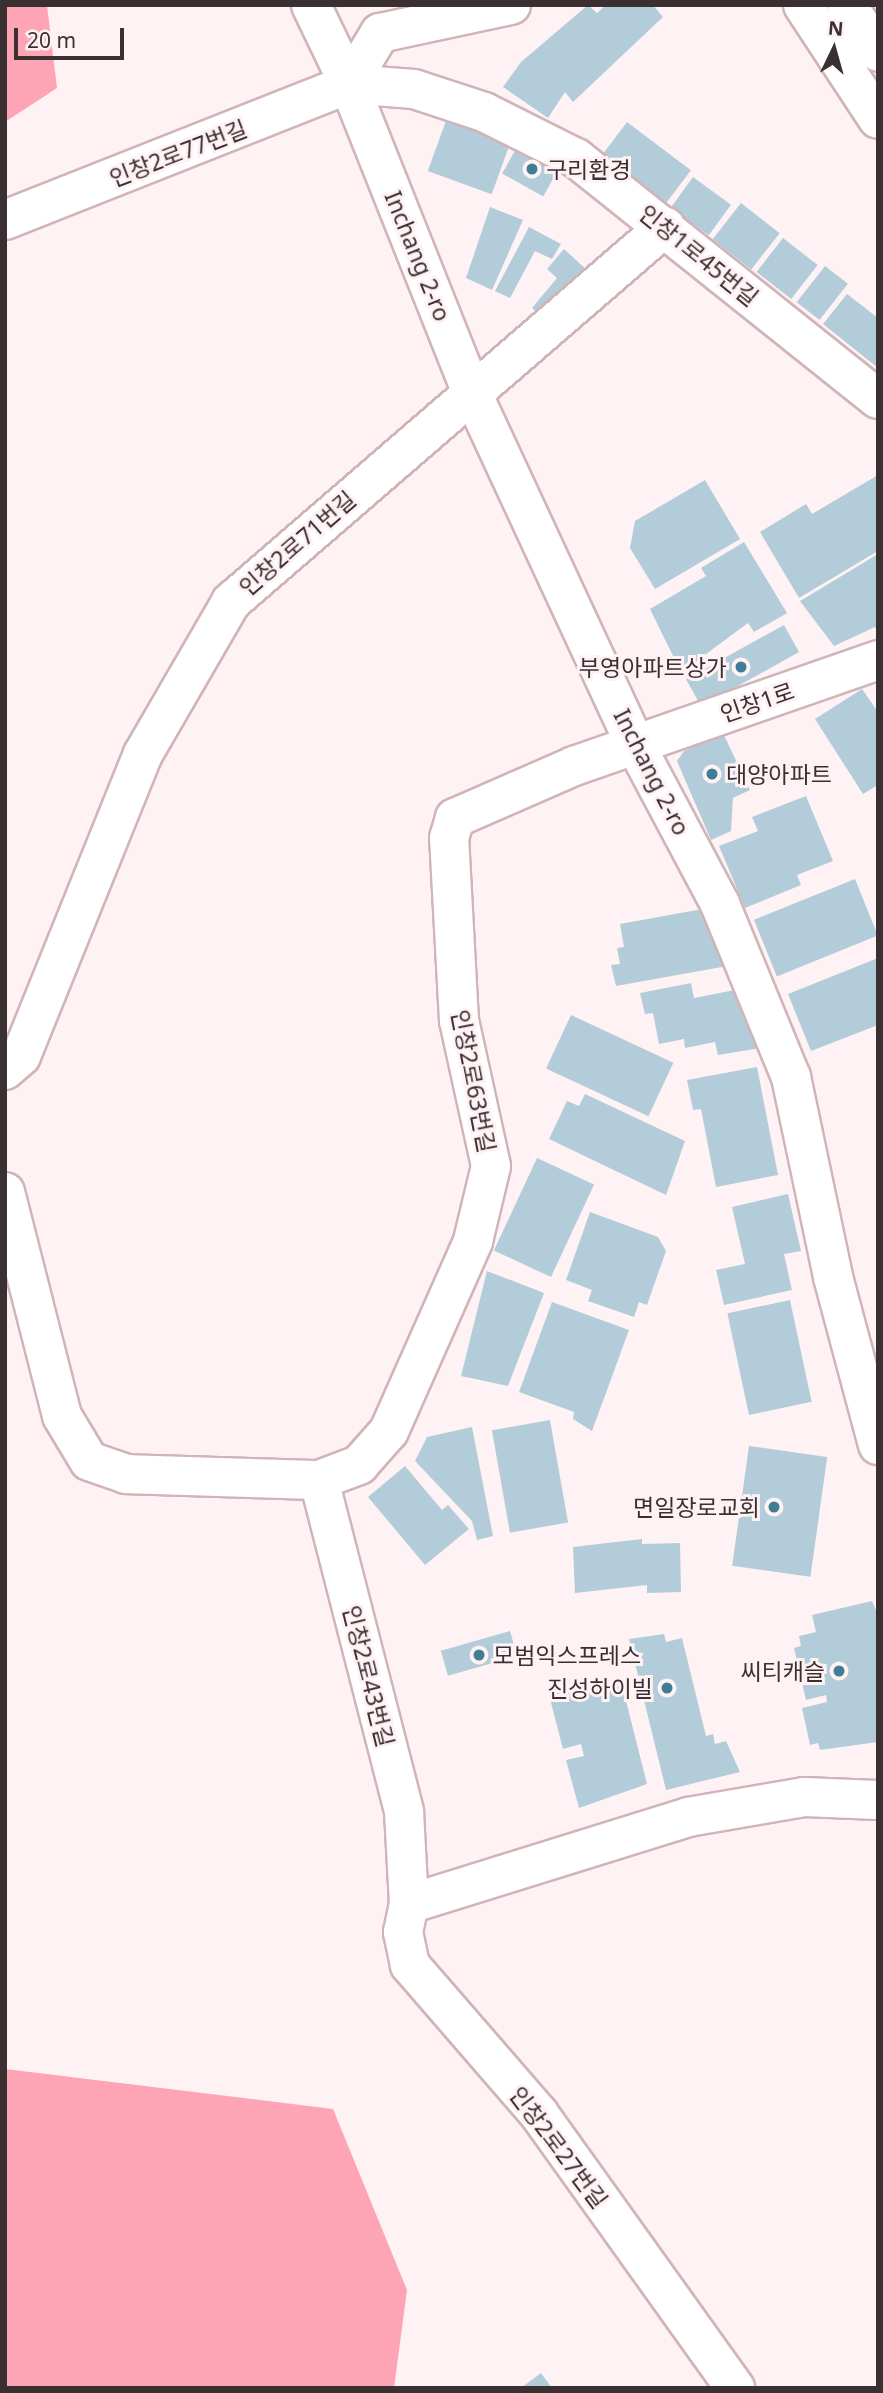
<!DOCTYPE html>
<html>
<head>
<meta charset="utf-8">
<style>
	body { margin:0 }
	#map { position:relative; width:883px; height:2393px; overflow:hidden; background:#fff2f4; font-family:"Noto Sans","Noto Sans KR",sans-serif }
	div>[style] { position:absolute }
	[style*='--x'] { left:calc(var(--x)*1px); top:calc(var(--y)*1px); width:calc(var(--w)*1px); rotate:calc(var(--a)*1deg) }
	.green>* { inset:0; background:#fda5b4 }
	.building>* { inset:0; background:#b2cdd9; transform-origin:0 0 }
	.roads { filter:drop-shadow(2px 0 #d1b4b8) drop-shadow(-2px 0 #d1b4b8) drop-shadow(0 2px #d1b4b8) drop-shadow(0 -2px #d1b4b8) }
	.street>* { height:38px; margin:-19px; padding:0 19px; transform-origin:19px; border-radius:19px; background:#fff }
	.secondary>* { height:38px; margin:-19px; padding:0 19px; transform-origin:19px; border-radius:19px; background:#fff }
	.dots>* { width:19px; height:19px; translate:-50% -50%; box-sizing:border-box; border:4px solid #fff2f4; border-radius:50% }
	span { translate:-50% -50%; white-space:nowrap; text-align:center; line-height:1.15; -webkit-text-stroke:6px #fff2f4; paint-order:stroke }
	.street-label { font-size:23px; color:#3b3031 }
	.poi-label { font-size:23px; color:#3b3031 }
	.left { translate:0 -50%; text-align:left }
	.right { translate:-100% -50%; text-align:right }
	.frame { position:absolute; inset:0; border:7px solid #3b3031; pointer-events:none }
	.north { position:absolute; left:799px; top:14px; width:70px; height:70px; -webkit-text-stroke:5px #fff2f4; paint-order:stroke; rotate:5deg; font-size:19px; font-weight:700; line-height:28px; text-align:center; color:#3b3031 }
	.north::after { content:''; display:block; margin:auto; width:24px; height:32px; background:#3b3031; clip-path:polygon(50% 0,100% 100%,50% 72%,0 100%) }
	.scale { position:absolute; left:14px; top:28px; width:110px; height:32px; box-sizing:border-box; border:4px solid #3b3031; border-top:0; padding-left:9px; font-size:21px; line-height:24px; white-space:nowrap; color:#3b3031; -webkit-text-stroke:5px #fff2f4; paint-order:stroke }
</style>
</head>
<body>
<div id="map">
	<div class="green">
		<i style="clip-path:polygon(5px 5px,47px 5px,57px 88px,5px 122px)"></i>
		<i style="clip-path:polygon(5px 2069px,333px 2109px,407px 2290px,394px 2388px,5px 2388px)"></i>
	</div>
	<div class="building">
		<i style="clip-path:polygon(588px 5px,597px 13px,606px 5px,653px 5px,663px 17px,573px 102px,565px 92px,548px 118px,503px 87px,521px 62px)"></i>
		<i style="left:451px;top:107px;width:68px;height:68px;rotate:20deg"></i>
		<i style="left:627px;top:122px;width:80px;height:41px;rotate:37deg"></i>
		<i style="left:523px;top:136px;width:47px;height:43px;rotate:29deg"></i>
		<i style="left:693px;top:177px;width:47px;height:38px;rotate:36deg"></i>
		<i style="left:741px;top:203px;width:49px;height:46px;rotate:38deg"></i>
		<i style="clip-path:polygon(490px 207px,523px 220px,492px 290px,466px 278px)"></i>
		<i style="clip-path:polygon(529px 227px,561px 244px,552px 259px,535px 251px,510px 298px,495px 291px)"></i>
		<i style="left:783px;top:238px;width:44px;height:43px;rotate:38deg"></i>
		<i style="clip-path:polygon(564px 249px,588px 271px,546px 319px,532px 308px,557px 278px,547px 269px)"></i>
		<i style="left:825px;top:266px;width:29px;height:46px;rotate:38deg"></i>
		<i style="clip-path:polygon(847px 294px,878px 318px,878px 368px,823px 324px)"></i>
		<i style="clip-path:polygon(878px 475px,878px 551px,799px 598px,760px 532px,806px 504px,812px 514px)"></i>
		<i style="clip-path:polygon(705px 480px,740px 539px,655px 589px,630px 548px,635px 521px)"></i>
		<i style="clip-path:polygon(744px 542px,787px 613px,754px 632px,748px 623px,675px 677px,668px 664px,675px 660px,650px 609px,706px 576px,701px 568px)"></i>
		<i style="clip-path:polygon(878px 554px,878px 632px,875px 627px,834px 646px,800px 601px)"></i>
		<i style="left:784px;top:625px;width:31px;height:112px;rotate:61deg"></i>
		<i style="clip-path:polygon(862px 689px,878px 712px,878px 785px,863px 794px,815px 719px)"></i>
		<i style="clip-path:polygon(723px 733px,750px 790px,733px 798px,731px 831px,711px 840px,677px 761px,684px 751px)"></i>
		<i style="clip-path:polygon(806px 796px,833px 861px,797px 875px,801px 885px,745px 908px,719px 846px,758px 831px,752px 817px)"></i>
		<i style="left:855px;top:879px;width:61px;height:109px;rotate:68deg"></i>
		<i style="clip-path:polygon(708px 908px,733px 965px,616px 986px,611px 965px,620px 964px,617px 948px,624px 947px,620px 924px)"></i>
		<i style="clip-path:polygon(878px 958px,878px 1025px,811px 1051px,788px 994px)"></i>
		<i style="clip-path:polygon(691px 983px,694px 998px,740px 989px,761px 1048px,718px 1055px,715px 1042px,685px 1048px,684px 1039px,659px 1044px,653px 1013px,645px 1014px,640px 993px)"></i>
		<i style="left:571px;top:1015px;width:113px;height:59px;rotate:25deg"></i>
		<i style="clip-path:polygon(757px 1067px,778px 1175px,716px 1187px,701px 1109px,693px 1110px,687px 1080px)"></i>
		<i style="clip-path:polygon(585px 1094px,685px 1141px,666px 1195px,549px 1139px,567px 1101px,579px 1106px)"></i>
		<i style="left:537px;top:1158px;width:63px;height:102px;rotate:25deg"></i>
		<i style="clip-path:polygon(788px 1194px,801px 1251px,784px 1254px,792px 1290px,724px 1305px,716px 1270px,745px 1264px,732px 1207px)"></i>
		<i style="clip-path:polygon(590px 1212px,658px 1237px,666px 1251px,647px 1305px,639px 1302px,634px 1317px,588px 1301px,592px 1290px,566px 1280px)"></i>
		<i style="clip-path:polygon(487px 1271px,544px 1293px,508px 1386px,461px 1376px)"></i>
		<i style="left:790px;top:1300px;width:104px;height:64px;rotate:78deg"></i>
		<i style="clip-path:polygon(552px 1302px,629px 1330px,592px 1431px,573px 1419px,574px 1412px,519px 1392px)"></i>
		<i style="left:550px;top:1420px;width:104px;height:59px;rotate:80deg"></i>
		<i style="clip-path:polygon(472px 1427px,493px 1536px,477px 1540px,472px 1521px,415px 1461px,427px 1437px)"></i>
		<i style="left:749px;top:1446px;width:79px;height:121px;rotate:8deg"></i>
		<i style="clip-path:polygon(405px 1466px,442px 1510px,448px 1505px,469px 1529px,425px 1565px,368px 1497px)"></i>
		<i style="clip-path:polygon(642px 1539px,642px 1544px,680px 1543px,681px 1592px,647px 1593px,647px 1585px,575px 1593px,573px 1547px)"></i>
		<i style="clip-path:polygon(872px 1601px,878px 1615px,878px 1742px,820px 1750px,818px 1743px,810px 1745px,802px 1708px,827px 1702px,826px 1695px,806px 1700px,794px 1648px,801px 1646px,799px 1636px,816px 1632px,812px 1615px)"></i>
		<i style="left:510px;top:1631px;width:26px;height:72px;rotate:74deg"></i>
		<i style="clip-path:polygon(664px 1634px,666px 1642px,682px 1638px,706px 1736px,713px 1734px,715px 1744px,726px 1741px,740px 1772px,666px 1790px,629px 1639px)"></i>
		<i style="clip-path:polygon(584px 1685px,586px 1694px,622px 1685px,647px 1784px,579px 1808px,566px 1760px,584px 1756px,581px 1744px,563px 1749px,549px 1695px)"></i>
		<i style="clip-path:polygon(541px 2373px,552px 2388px,521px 2388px)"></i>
	</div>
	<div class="roads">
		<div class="street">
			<i style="--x:311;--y:5;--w:88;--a:64.3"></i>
			<i style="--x:349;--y:84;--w:333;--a:68.3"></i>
			<i style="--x:472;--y:393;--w:387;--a:65.1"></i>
			<i style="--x:635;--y:744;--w:181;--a:62"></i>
			<i style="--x:720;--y:904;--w:187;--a:67.7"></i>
			<i style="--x:791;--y:1077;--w:204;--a:78.1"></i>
			<i style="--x:833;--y:1277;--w:174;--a:75"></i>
			<i style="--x:349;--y:84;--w:60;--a:-58.7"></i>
			<i style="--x:380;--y:33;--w:134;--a:-12.1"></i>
			<i style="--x:5;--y:220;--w:370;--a:-21.6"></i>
			<i style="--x:349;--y:84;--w:65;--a:4.4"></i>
			<i style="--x:414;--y:89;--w:74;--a:18.2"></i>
			<i style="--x:484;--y:112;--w:103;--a:26.6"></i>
			<i style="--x:576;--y:158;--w:386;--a:38.6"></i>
			<i style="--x:5;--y:1070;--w:21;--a:-41"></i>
			<i style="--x:21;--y:1056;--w:326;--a:-68"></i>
			<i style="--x:143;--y:754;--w:176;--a:-59.9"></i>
			<i style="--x:231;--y:602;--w:574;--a:-40.83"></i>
			<i style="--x:5;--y:1192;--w:231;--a:75.7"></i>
			<i style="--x:62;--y:1416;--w:52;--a:59"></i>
			<i style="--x:89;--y:1461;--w:39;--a:19"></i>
			<i style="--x:126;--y:1474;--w:193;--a:1.8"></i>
			<i style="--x:319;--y:1480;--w:343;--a:75.6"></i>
			<i style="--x:404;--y:1812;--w:92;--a:86.9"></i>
			<i style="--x:409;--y:1904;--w:29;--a:102"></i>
			<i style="--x:403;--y:1932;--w:34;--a:78"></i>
			<i style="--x:410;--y:1965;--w:197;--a:49.1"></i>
			<i style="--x:539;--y:2114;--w:337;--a:54.4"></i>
			<i style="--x:319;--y:1480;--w:43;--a:-20.6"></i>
			<i style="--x:359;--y:1465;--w:45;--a:-48.6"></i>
			<i style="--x:389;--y:1431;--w:208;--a:-66.1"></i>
			<i style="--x:473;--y:1241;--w:77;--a:-76.5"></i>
			<i style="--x:491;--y:1166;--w:148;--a:-102.4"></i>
			<i style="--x:459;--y:1021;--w:183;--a:-93.1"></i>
			<i style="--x:449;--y:838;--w:21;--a:-73"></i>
			<i style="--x:455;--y:818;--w:130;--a:-23.6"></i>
			<i style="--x:574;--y:766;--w:322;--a:-19.2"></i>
			<i style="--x:409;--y:1904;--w:292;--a:-17.3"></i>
			<i style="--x:688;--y:1817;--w:118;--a:-9.8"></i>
			<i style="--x:804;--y:1797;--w:74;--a:2.3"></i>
		</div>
		<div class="secondary">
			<i style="--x:803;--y:5;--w:136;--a:56.7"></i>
			<i style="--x:847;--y:5;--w:56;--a:56.6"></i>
		</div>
	</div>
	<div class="dots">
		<i style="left:532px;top:169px;background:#417d94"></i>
		<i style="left:741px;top:667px;background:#417d94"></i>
		<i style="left:712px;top:774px;background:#417d94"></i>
		<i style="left:774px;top:1507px;background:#417d94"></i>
		<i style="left:479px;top:1655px;background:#417d94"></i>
		<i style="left:839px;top:1671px;background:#417d94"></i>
		<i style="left:667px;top:1688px;background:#417d94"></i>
	</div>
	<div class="street-label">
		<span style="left:178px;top:153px;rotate:-21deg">인창2로77번길</span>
		<span style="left:699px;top:255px;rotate:39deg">인창1로45번길</span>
		<span style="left:418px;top:256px;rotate:68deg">Inchang 2-ro</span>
		<span style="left:297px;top:543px;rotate:-41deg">인창2로71번길</span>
		<span style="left:757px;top:702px;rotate:-19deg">인창1로</span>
		<span style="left:652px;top:772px;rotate:63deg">Inchang 2-ro</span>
		<span style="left:474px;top:1081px;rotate:79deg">인창2로63번길</span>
		<span style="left:369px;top:1676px;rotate:76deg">인창2로43번길</span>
		<span style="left:559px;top:2147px;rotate:53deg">인창2로27번길</span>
	</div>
	<div class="poi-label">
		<span class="left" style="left:546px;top:169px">구리환경</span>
		<span class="right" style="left:727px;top:667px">부영아파트상가</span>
		<span class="left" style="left:726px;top:774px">대양아파트</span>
		<span class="right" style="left:760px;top:1507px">면일장로교회</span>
		<span class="left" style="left:493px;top:1655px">모범익스프레스</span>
		<span class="right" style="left:825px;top:1671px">씨티캐슬</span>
		<span class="right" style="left:653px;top:1688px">진성하이빌</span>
	</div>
	<div class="frame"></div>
	<div class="north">N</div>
	<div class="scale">20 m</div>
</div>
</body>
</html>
